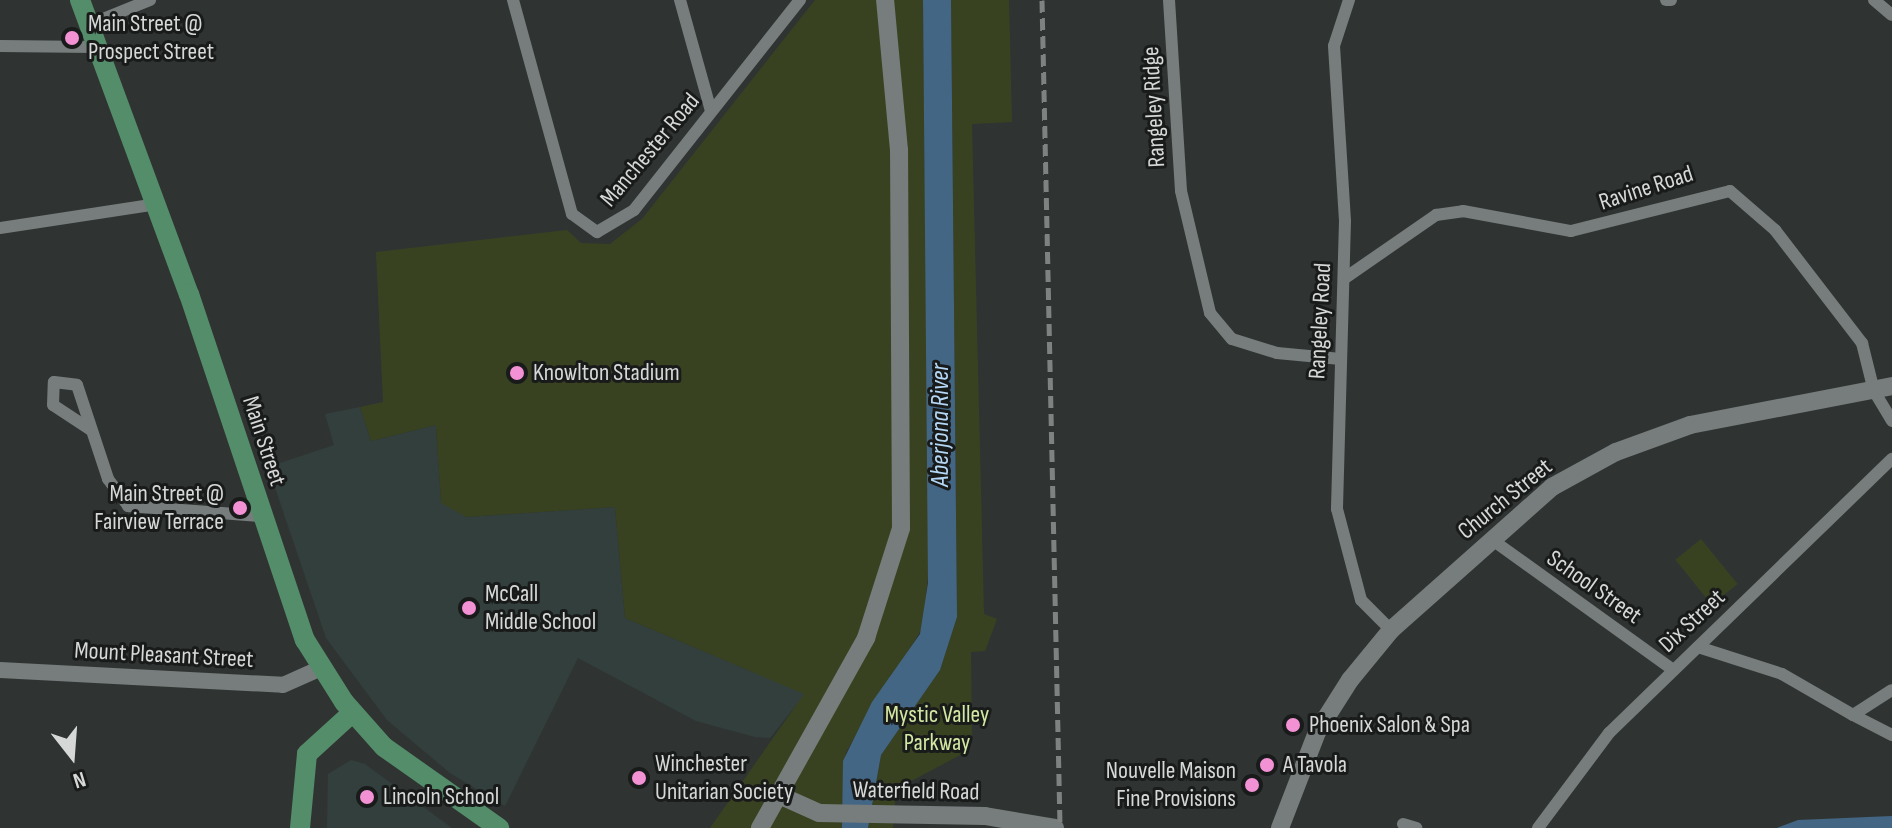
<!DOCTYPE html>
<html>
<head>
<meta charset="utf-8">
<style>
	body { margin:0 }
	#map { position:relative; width:1892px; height:828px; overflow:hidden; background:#2f3433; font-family:"Sofia Sans Condensed",sans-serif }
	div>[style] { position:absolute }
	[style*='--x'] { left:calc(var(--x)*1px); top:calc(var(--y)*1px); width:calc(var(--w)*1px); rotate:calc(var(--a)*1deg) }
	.built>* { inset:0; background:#323f3d }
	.green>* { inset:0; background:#394220; transform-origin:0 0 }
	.water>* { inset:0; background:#446685 }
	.minor>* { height:12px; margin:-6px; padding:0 6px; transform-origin:6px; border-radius:6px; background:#777d7c }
	.tertiary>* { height:16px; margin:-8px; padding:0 8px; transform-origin:8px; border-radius:8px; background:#777d7c }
	.secondary>* { height:18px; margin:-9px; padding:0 9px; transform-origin:9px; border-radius:9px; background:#777d7c }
	.primary>* { height:20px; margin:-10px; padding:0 10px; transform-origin:10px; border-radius:10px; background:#548d69 }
	.rail>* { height:5px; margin-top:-2.5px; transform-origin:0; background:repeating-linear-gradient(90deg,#7e8281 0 12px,transparent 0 18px) }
	.dots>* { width:22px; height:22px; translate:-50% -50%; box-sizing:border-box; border:4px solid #191b1b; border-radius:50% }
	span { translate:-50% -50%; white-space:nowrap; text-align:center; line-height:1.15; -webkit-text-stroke:6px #191b1b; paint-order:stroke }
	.poi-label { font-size:24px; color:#d5d8d7 }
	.left { translate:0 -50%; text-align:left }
	.right { translate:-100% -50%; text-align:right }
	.street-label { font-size:24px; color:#d5d8d7 }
	.park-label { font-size:24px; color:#d3e8a2 }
	.water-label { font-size:26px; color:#b5d7f6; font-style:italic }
	.north { position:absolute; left:32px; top:716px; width:80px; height:80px; -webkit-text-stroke:6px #191b1b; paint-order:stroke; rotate:163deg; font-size:22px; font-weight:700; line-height:32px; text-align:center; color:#d5d8d7 }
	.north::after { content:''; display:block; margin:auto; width:28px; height:36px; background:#d5d8d7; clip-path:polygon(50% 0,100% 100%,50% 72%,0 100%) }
</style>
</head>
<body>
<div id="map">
	<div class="built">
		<i style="clip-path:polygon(360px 407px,371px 441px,436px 425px,441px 502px,466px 517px,615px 507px,625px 618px,805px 694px,770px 738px,755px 737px,696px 721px,578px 658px,505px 806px,450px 773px,387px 720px,326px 638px,268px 467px,334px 445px,325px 414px)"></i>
		<i style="clip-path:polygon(351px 760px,365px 764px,452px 828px,327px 828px,328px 774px)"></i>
	</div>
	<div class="green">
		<i style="clip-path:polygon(815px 0,923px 0,929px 565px,923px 627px,846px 752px,842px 828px,710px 828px,804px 694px,625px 618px,615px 507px,466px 517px,441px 503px,436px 425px,371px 441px,360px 407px,383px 402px,376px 252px,567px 230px,581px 243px,610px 244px,642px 219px)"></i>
		<i style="clip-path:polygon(951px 0,1009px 0,1012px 122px,972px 124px,984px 614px,997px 619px,985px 651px,971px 652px,972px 739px,964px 753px,896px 789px,893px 828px,868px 828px,881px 755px,940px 670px,957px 617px)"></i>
		<i style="left:1701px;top:539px;width:58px;height:33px;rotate:51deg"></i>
	</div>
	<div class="water">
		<i style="clip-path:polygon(923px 0,951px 0,957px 617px,940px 670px,881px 755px,868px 828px,842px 828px,843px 761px,872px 702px,920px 634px,928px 583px)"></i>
		<i style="clip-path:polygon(1892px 816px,1892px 828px,1777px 828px,1798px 820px)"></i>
	</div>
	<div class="minor">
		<i style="--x:513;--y:0;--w:222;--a:74.6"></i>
		<i style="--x:572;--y:214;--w:31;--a:36"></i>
		<i style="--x:597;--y:232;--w:43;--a:-30.7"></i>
		<i style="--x:634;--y:210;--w:268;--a:-51.7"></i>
		<i style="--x:680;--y:0;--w:115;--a:74.4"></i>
		<i style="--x:1169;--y:0;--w:191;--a:86.4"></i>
		<i style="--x:1181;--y:191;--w:125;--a:76.6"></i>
		<i style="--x:1210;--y:313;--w:34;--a:50"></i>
		<i style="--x:1232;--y:339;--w:47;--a:17.3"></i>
		<i style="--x:1277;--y:353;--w:64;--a:5.4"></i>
		<i style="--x:1349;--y:0;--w:48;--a:108.1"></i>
		<i style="--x:1334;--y:46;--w:175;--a:86.4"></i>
		<i style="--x:1345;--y:221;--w:288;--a:91.6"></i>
		<i style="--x:1337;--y:509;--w:94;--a:75.2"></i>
		<i style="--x:1361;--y:600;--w:42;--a:45"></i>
		<i style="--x:1666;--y:0;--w:5;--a:0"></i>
		<i style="--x:1874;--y:0;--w:23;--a:40"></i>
		<i style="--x:88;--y:25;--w:67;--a:-22"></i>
		<i style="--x:0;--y:46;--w:95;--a:0.6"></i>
		<i style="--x:0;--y:228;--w:159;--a:-8.7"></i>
		<i style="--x:1345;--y:278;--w:111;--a:-34.7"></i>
		<i style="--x:1436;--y:215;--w:27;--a:-8"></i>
		<i style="--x:1463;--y:211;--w:110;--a:10.5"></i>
		<i style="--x:1571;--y:231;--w:164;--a:-14.1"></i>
		<i style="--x:1730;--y:191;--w:60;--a:40.9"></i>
		<i style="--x:1775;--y:230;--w:143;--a:52.4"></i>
		<i style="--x:1862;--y:343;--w:49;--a:76"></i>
		<i style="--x:1874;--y:391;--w:35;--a:59"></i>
		<i style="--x:91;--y:430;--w:45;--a:-146.7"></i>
		<i style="--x:53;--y:405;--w:23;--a:-88"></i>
		<i style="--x:54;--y:382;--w:23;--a:7"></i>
		<i style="--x:77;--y:385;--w:99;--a:71.7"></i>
		<i style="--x:108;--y:479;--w:34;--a:53"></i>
		<i style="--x:128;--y:506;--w:132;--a:4.3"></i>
		<i style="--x:1491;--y:539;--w:223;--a:35.7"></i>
		<i style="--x:1698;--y:647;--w:88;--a:17.8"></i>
		<i style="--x:1782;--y:674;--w:82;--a:30"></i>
		<i style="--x:1853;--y:715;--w:46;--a:-32.7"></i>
		<i style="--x:1853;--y:715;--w:44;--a:27.1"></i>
		<i style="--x:1403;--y:824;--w:14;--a:17"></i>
		<i style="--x:1538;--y:828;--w:119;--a:-53.2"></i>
		<i style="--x:1609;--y:733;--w:394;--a:-44.1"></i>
	</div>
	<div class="tertiary">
		<i style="--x:0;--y:670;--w:283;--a:3"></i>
		<i style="--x:283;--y:685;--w:42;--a:-24.1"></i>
	</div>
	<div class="secondary">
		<i style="--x:779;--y:795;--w:44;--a:24.2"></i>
		<i style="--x:819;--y:813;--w:166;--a:1"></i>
		<i style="--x:985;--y:816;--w:71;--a:9.7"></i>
		<i style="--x:760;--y:828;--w:218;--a:-60.8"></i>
		<i style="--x:866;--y:638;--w:115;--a:-72.3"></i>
		<i style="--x:901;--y:528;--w:378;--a:-90.3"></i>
		<i style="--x:899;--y:150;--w:151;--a:-95.3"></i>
		<i style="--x:1280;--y:828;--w:103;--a:-68.9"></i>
		<i style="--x:1317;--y:732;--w:62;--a:-57.6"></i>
		<i style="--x:1350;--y:680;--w:65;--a:-50.6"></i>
		<i style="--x:1391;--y:630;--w:215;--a:-41.6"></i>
		<i style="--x:1552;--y:487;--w:73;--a:-28.7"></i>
		<i style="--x:1616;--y:452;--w:79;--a:-20"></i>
		<i style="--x:1690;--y:425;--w:206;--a:-10.9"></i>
	</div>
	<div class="primary">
		<i style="--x:80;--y:0;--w:314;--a:69.7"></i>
		<i style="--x:189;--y:294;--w:365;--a:71.5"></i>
		<i style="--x:305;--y:640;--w:73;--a:57.8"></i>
		<i style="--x:344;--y:702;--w:60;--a:48.4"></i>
		<i style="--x:384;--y:747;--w:141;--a:35.2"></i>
		<i style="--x:300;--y:828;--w:74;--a:-84.6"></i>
		<i style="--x:307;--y:754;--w:61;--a:-42.3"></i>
	</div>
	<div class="rail">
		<i style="--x:1042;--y:0;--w:828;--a:88.75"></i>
	</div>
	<div class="dots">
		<i style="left:72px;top:38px;background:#f391d5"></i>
		<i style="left:517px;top:373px;background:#f391d5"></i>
		<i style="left:240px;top:508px;background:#f391d5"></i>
		<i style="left:469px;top:608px;background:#f391d5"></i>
		<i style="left:1293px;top:725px;background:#f391d5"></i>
		<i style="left:1267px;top:765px;background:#f391d5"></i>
		<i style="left:639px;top:778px;background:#f391d5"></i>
		<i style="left:1252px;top:785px;background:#f391d5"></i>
		<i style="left:367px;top:797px;background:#f391d5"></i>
	</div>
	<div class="poi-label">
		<span class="left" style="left:88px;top:38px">Main Street @<br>Prospect Street</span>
		<span class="left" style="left:533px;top:373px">Knowlton Stadium</span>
		<span class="right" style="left:224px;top:508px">Main Street @<br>Fairview Terrace</span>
		<span class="left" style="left:485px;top:608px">McCall<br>Middle School</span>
		<span class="left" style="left:1309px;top:725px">Phoenix Salon &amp; Spa</span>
		<span class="left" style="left:655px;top:778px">Winchester<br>Unitarian Society</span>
		<span class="left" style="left:1283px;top:765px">A Tavola</span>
		<span class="right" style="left:1236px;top:785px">Nouvelle Maison<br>Fine Provisions</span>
		<span class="left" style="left:383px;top:797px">Lincoln School</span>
	</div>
	<div class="street-label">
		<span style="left:1154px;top:107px;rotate:-93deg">Rangeley Ridge</span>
		<span style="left:650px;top:150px;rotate:-50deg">Manchester Road</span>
		<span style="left:1646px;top:188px;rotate:-18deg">Ravine Road</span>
		<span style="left:1320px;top:321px;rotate:-87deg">Rangeley Road</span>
		<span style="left:264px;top:441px;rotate:72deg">Main Street</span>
		<span style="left:1505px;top:499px;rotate:-39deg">Church Street</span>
		<span style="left:1594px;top:587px;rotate:35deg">School Street</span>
		<span style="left:1692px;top:621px;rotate:-43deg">Dix Street</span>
		<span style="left:164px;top:655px;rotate:3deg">Mount Pleasant Street</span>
		<span style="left:916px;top:791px;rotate:1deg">Waterfield Road</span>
	</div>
	<div class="park-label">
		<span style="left:937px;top:729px">Mystic Valley<br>Parkway</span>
	</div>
	<div class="water-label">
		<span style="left:941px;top:425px;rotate:-90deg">Aberjona River</span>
	</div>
	<div class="north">N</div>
</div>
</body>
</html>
